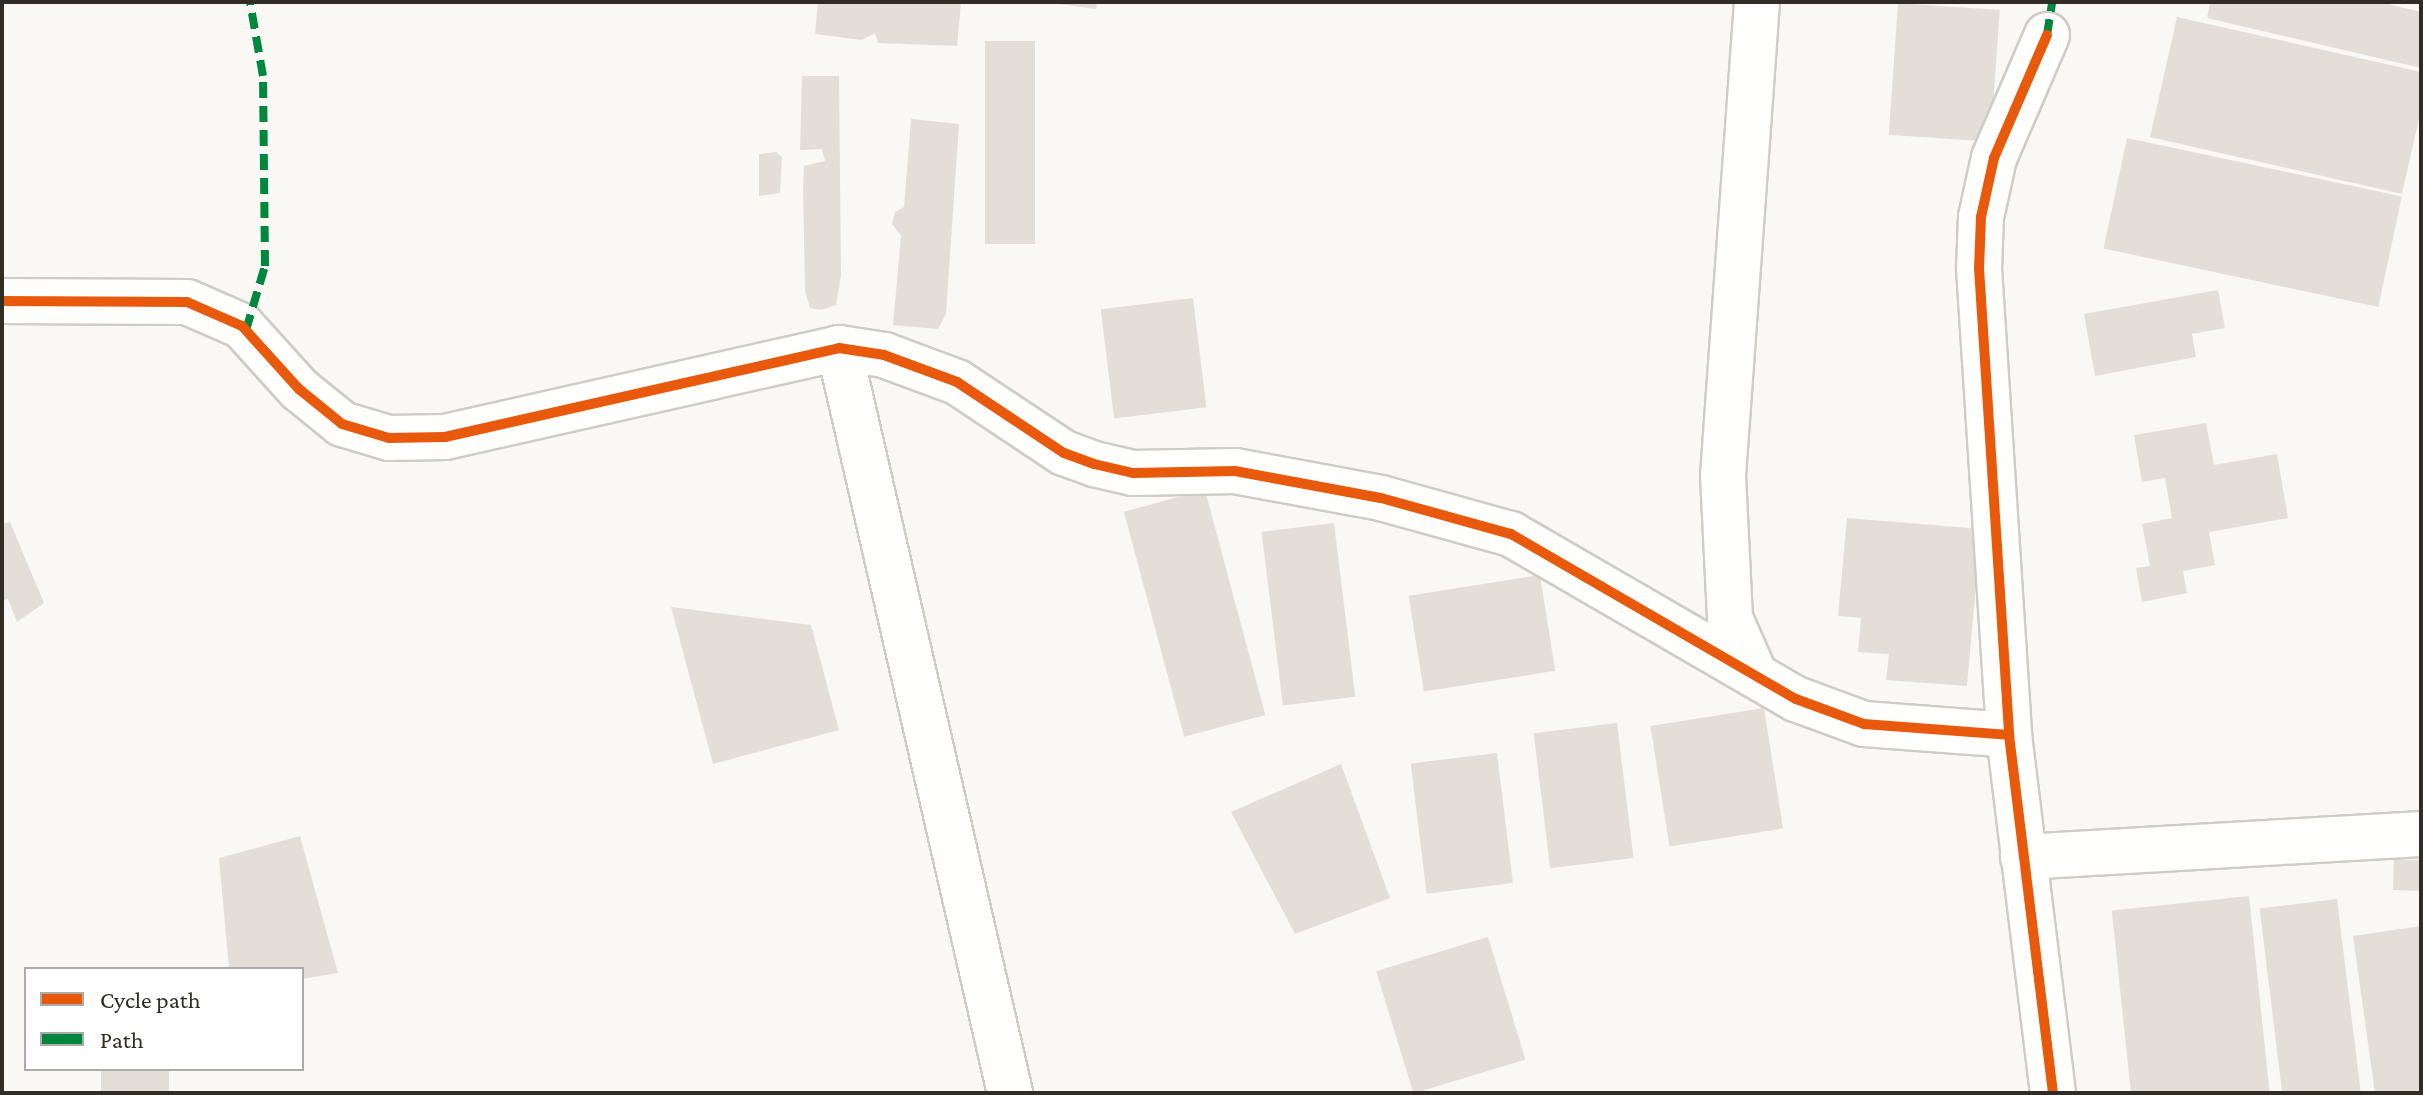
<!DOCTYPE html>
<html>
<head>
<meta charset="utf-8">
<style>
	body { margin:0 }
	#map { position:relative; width:2423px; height:1095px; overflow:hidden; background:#faf8f4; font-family:"Crimson Pro",serif }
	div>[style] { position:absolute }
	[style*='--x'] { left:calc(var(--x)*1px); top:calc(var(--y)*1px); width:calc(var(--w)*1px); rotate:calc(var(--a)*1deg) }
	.building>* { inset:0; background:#e3dfd8; transform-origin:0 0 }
	.roads { filter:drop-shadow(2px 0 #cfcbc6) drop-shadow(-2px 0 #cfcbc6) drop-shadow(0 2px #cfcbc6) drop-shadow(0 -2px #cfcbc6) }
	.minor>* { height:44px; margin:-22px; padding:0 22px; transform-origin:22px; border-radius:22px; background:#fefefd }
	.quiet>* { height:8px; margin-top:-4px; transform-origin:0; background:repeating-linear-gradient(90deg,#00873e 0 16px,transparent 0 24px) }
	.cycleway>* { height:10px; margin:-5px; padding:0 5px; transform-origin:5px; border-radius:5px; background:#e8590c }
	span { translate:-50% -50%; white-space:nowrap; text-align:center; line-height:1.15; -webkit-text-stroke:7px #fff; paint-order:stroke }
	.frame { position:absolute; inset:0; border:4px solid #312c24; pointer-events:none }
	.legend { position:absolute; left:24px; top:967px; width:280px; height:104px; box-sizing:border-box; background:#fff; border:2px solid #adaba7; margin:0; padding:10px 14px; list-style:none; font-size:24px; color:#312c24 }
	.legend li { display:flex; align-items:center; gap:16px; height:40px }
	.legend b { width:40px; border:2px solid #adaba7 }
</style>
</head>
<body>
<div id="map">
	<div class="building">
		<i style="clip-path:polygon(818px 2px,961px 2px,957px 46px,878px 43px,875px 33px,862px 40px,815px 34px)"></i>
		<i style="clip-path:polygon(1043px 2px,1097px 2px,1096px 9px)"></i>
		<i style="clip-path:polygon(2210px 2px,2380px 2px,2421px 12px,2421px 68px,2207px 18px)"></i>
		<i style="left:1898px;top:3px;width:102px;height:132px;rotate:4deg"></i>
		<i style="clip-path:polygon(2177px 17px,2421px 72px,2421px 110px,2402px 194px,2150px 137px)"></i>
		<i style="left:985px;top:41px;width:50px;height:203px"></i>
		<i style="clip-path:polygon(802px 76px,839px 76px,841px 276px,836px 305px,821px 310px,810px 308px,805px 291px,803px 188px,804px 166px,825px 161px,822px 149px,800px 150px)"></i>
		<i style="clip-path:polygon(911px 119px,959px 124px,946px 314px,938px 329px,893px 325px,901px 236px,892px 224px,895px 212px,904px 207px)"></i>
		<i style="left:2127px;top:138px;width:281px;height:113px;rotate:12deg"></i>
		<i style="clip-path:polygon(776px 152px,782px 157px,780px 193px,759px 196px,759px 154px)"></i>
		<i style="clip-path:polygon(2218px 290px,2225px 328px,2192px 334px,2196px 357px,2095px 376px,2084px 314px)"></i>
		<i style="left:1193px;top:298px;width:110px;height:93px;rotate:83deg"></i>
		<i style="clip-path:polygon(2206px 423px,2214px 465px,2277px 454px,2288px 518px,2209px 532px,2215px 565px,2183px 571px,2187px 593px,2142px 602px,2136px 568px,2150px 566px,2142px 524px,2172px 518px,2165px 478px,2142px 482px,2134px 435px)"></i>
		<i style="left:1205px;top:490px;width:233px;height:84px;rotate:75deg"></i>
		<i style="clip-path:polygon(1847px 518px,1981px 529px,1967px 686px,1886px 680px,1889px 654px,1858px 652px,1861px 618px,1838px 616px)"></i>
		<i style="clip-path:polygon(10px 522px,44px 603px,17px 622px,8px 599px,2px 601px,2px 524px)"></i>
		<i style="left:1334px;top:523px;width:175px;height:73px;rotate:83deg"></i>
		<i style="left:1540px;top:575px;width:97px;height:133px;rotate:81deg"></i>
		<i style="clip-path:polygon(671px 607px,811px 625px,839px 730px,713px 764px)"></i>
		<i style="left:1764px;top:708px;width:122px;height:115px;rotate:81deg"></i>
		<i style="left:1617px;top:723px;width:136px;height:84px;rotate:83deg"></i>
		<i style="left:1497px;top:753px;width:131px;height:87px;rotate:83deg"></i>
		<i style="clip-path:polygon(1341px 764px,1390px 898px,1295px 934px,1231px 812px)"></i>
		<i style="clip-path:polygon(300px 836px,338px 973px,302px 979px,302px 969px,229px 969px,219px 858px)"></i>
		<i style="left:2394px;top:859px;width:27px;height:31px;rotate:2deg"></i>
		<i style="left:2249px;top:896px;width:198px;height:138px;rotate:84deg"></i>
		<i style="left:2337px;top:899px;width:195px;height:78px;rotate:83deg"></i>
		<i style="clip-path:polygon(2421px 926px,2421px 1093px,2375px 1093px,2353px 936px)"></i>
		<i style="left:1488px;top:937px;width:128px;height:117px;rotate:73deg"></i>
		<i style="left:101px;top:1069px;width:68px;height:25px"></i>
	</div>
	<div class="roads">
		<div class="minor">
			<i style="--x:2047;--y:35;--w:134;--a:113.3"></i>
			<i style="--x:1994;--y:158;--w:60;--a:102.4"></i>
			<i style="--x:1981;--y:217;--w:51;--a:92.2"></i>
			<i style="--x:1979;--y:268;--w:468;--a:86.3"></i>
			<i style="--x:2009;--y:735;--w:361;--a:83"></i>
			<i style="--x:2;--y:301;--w:185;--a:0.3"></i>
			<i style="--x:187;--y:302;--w:60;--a:23.6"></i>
			<i style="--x:242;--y:326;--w:85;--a:47.9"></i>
			<i style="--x:299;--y:389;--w:55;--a:39.1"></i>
			<i style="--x:342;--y:424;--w:49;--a:16.6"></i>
			<i style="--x:389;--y:438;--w:56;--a:-1"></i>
			<i style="--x:445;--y:437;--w:404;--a:-12.7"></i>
			<i style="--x:839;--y:348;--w:46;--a:8.8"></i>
			<i style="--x:884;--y:355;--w:78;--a:20.3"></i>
			<i style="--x:957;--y:382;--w:128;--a:33.6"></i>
			<i style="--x:1064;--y:453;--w:32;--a:20"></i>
			<i style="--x:1094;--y:464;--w:40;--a:13"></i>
			<i style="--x:1133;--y:473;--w:102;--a:-1.1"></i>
			<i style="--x:1235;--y:471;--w:148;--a:10.5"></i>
			<i style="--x:1381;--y:498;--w:135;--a:15.5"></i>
			<i style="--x:1511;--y:534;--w:329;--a:30.1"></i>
			<i style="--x:1796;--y:699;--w:72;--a:20.2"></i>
			<i style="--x:1864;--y:724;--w:145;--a:4.3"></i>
			<i style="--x:839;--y:348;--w:764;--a:77.07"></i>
			<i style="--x:1755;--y:675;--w:62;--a:-113.7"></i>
			<i style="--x:1730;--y:618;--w:142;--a:-92.8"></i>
			<i style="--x:1723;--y:476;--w:475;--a:-85.9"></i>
			<i style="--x:2023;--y:857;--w:399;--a:-3.3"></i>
		</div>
	</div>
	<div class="quiet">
		<i style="--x:2047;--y:35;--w:33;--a:-81"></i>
		<i style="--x:246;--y:330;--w:67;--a:-73.5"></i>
		<i style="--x:265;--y:266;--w:190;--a:-90.6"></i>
		<i style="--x:263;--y:76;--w:75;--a:-100"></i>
	</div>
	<div class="cycleway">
		<i style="--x:2047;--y:35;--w:134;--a:113.3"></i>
		<i style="--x:1994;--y:158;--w:60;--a:102.4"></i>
		<i style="--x:1981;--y:217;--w:51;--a:92.2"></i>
		<i style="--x:1979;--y:268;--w:468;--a:86.3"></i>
		<i style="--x:2009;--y:735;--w:361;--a:83"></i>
		<i style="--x:2;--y:301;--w:185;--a:0.3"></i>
		<i style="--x:187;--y:302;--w:60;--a:23.6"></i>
		<i style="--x:242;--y:326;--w:85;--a:47.9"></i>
		<i style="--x:299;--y:389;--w:55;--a:39.1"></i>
		<i style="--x:342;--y:424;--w:49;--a:16.6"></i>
		<i style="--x:389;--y:438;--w:56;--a:-1"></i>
		<i style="--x:445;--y:437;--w:404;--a:-12.7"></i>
		<i style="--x:839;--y:348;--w:46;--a:8.8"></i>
		<i style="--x:884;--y:355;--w:78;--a:20.3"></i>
		<i style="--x:957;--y:382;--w:128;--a:33.6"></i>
		<i style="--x:1064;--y:453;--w:32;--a:20"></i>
		<i style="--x:1094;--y:464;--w:40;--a:13"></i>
		<i style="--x:1133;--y:473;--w:102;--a:-1.1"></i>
		<i style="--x:1235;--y:471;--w:148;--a:10.5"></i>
		<i style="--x:1381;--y:498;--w:135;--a:15.5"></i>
		<i style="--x:1511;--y:534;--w:329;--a:30.1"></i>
		<i style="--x:1796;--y:699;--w:72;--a:20.2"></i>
		<i style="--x:1864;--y:724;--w:145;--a:4.3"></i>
	</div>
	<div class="frame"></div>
	<ul class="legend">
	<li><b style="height:10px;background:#e8590c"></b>Cycle path</li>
	<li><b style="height:10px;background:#00873e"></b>Path</li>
	</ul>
</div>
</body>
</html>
